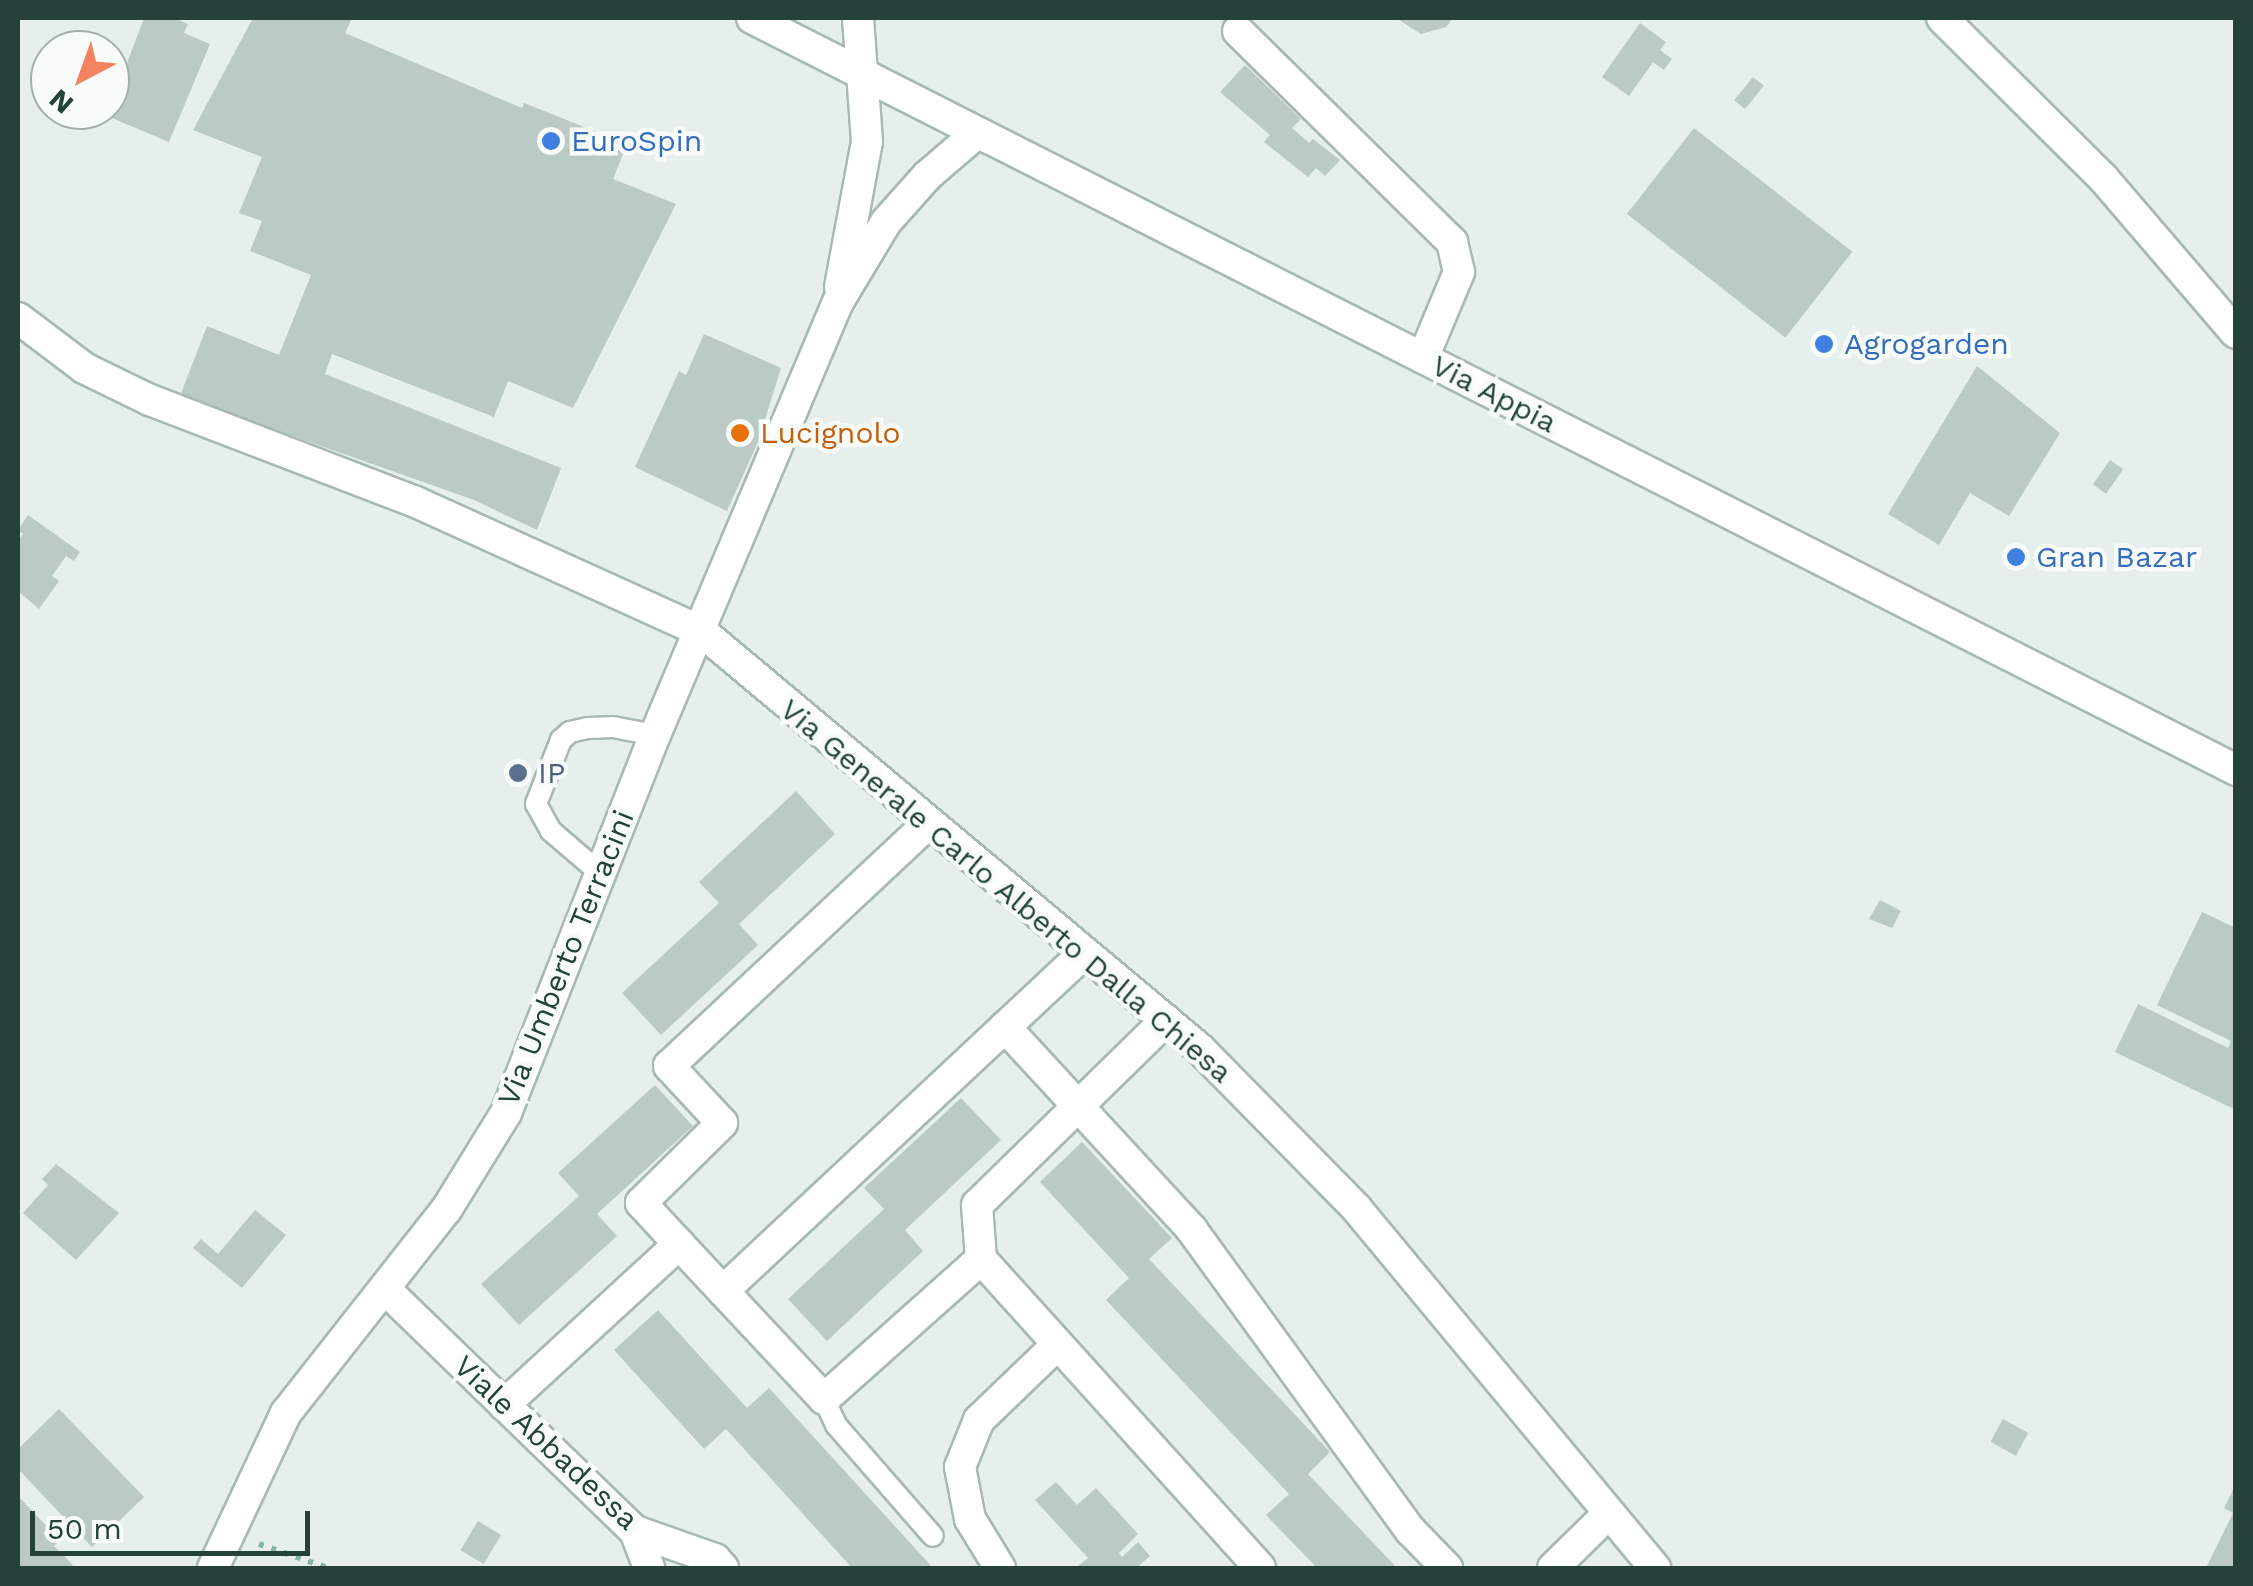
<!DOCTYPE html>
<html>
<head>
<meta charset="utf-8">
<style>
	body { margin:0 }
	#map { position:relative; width:2253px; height:1586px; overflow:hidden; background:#e6efeb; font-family:"Work Sans",sans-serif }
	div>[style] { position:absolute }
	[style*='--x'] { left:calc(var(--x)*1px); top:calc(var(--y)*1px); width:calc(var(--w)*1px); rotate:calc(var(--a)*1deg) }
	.building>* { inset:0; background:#bbcac4; transform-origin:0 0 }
	.path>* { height:6px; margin-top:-3px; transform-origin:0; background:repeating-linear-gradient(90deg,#86b3a5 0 5px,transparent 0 13px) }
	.roads { filter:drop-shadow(2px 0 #a8b8b2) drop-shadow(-2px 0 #a8b8b2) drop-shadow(0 2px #a8b8b2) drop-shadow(0 -2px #a8b8b2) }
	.service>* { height:20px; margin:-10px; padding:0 10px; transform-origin:10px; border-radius:10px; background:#fff }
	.minor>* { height:30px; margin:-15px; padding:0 15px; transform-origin:15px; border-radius:15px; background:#fff }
	.secondary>* { height:30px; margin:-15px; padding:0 15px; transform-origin:15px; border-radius:15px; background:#fff }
	.dots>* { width:28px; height:28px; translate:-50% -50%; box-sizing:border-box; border:5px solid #f7fbf9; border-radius:50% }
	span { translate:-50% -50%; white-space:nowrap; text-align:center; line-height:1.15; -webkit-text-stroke:9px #f7fbf9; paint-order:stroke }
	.shop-label { font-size:30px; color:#366cbe }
	.left { translate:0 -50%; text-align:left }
	.street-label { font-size:30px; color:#24423a }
	.food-label { font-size:30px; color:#c56008 }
	.service-label { font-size:30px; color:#4e5e75 }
	.frame { position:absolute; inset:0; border:20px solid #24423a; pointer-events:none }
	.north { position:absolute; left:30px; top:30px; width:100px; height:100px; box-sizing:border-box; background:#f7fbf9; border:2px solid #a3b1ad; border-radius:50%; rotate:221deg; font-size:28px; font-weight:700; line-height:40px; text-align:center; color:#24423a }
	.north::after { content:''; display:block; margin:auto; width:35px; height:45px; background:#f4845f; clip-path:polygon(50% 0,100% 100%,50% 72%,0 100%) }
	.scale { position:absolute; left:30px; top:1511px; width:280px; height:45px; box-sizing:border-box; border:5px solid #24423a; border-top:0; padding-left:12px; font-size:30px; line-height:35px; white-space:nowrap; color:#24423a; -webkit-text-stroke:8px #f7fbf9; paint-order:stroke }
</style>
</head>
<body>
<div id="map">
	<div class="building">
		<i style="clip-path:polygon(144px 18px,174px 18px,188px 24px,184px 33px,210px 44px,169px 142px,107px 116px)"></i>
		<i style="clip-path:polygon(253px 18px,352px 18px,345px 33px,522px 108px,524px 103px,627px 144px,613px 179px,676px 204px,573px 408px,508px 381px,494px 417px,332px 354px,325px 374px,561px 468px,537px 530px,474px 500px,180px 396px,207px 326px,279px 355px,311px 275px,250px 251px,262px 221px,239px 213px,262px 157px,193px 130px)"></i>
		<i style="clip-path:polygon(1396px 18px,1453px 18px,1446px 27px,1421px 34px)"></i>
		<i style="clip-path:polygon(1640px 23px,1666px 42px,1660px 50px,1672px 59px,1664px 70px,1653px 62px,1629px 96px,1602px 77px)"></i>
		<i style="clip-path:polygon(1245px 65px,1301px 119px,1292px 128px,1309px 143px,1313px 139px,1340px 160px,1325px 176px,1316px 168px,1308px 177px,1264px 142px,1270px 135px,1220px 92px)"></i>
		<i style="left:1753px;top:77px;width:14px;height:30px;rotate:39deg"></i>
		<i style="left:1694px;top:128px;width:201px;height:109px;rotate:38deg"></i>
		<i style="clip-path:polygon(704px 334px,781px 368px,758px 442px,727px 511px,635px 467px,679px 371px,686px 375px)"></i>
		<i style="clip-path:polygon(1977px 366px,2060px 433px,2009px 516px,1970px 493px,1939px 545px,1888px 514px)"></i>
		<i style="left:2110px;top:460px;width:16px;height:30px;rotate:35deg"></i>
		<i style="clip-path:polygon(28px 515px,80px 552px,74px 561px,66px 556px,52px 576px,59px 581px,39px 609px,18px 591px,18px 541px,23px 534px,18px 530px)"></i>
		<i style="clip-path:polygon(796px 791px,835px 834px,739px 924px,758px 945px,661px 1035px,622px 993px,719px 903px,699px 882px)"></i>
		<i style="clip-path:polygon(1880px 900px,1901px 911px,1892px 928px,1869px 919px)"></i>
		<i style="clip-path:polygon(2202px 912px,2236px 928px,2236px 1110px,2115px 1052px,2138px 1004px,2228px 1048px,2231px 1041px,2157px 1005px)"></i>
		<i style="clip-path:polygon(655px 1085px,693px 1126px,597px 1214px,617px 1236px,519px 1325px,481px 1284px,579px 1196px,558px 1173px)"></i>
		<i style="clip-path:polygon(961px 1098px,1001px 1140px,905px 1230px,923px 1251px,827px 1341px,788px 1299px,884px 1209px,864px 1188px)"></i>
		<i style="clip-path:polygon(1082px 1142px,1172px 1238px,1149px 1259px,1330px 1452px,1308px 1474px,1397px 1568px,1317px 1568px,1266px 1515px,1289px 1494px,1106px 1300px,1129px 1278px,1040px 1182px)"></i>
		<i style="clip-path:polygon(56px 1164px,119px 1213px,76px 1260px,23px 1213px,48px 1185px,42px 1179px)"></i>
		<i style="clip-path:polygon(255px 1210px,286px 1235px,242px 1288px,193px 1248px,201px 1239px,218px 1254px)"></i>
		<i style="clip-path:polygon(658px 1310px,747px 1408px,769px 1388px,933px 1568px,852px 1568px,726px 1429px,704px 1449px,614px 1350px)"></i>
		<i style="clip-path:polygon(59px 1409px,144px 1497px,92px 1547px,18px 1469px,18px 1449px)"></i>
		<i style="left:2003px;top:1419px;width:29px;height:26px;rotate:29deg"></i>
		<i style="clip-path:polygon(1056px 1482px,1077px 1505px,1096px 1488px,1138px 1534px,1119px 1553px,1122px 1557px,1138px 1542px,1150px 1556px,1136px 1568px,1075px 1568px,1088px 1558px,1035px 1500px)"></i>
		<i style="clip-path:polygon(2236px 1484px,2236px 1568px,2206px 1568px,2233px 1513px,2224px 1508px)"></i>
		<i style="clip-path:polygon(18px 1496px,60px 1540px,54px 1546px,73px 1565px,69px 1568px,18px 1568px)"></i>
		<i style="left:478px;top:1521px;width:27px;height:34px;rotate:31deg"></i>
	</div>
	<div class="path">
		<i style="--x:259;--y:1544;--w:73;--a:19.2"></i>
	</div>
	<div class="roads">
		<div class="service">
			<i style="--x:600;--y:873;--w:65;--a:-139.4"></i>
			<i style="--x:551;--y:831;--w:31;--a:-119"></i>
			<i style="--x:536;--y:804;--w:69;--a:-68.7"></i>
			<i style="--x:561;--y:740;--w:12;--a:-42"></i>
			<i style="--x:570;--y:732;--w:18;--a:-13"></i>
			<i style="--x:588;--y:728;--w:25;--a:-2"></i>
			<i style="--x:613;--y:727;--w:43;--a:10.8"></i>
			<i style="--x:824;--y:1399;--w:29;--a:65"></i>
			<i style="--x:836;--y:1425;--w:147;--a:48.9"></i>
		</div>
		<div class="minor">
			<i style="--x:1942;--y:18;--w:227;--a:44.8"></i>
			<i style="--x:2103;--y:178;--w:204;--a:49.4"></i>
			<i style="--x:1238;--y:31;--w:301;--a:44.6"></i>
			<i style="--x:1452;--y:242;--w:31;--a:77"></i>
			<i style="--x:1459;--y:272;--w:93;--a:112.7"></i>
			<i style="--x:840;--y:287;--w:148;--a:-79.5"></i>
			<i style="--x:867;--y:141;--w:123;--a:-94.2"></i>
			<i style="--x:18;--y:318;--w:83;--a:37.1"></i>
			<i style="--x:84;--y:368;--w:73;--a:25.9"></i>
			<i style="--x:150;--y:400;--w:285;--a:21"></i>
			<i style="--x:416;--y:502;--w:313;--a:24.4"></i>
			<i style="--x:701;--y:631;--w:651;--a:39.95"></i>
			<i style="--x:1200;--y:1049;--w:224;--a:45.5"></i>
			<i style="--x:1357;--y:1209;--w:467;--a:50.3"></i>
			<i style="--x:1166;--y:1020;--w:264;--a:135.6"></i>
			<i style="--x:977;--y:1205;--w:54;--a:85.8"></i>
			<i style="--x:981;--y:1259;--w:416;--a:47.9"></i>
			<i style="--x:1005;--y:1027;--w:276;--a:47.3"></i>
			<i style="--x:1192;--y:1230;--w:372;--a:54"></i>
			<i style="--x:1411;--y:1531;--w:52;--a:45.8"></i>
			<i style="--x:679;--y:1244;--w:56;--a:-132.8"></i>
			<i style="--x:641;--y:1203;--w:114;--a:-44.6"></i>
			<i style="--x:722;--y:1123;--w:78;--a:-132.9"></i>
			<i style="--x:669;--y:1066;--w:354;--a:-43.1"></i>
			<i style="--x:386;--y:1290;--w:347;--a:44.1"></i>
			<i style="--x:635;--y:1531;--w:85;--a:19.3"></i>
			<i style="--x:715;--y:1559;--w:12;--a:48"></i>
			<i style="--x:723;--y:1291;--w:495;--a:-43.1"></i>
			<i style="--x:504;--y:1405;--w:238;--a:-42.6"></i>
			<i style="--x:679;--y:1244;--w:212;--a:46.9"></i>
			<i style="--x:824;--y:1399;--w:210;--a:-41.7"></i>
			<i style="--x:635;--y:1531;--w:40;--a:69"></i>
			<i style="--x:213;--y:1568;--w:171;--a:-64.8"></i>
			<i style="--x:286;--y:1413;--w:258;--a:-51.8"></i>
			<i style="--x:446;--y:1210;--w:114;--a:-58.3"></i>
			<i style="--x:506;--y:1113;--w:406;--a:-68.5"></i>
			<i style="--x:655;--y:735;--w:470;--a:-67.1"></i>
			<i style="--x:838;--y:302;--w:93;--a:-59"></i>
			<i style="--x:886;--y:222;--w:62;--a:-48.3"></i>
			<i style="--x:927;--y:176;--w:66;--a:-40.7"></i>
			<i style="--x:1000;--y:1568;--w:57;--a:-121.5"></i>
			<i style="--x:970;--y:1519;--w:53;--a:-100.9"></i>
			<i style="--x:960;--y:1467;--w:51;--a:-68"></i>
			<i style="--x:979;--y:1420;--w:107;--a:-43.9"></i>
			<i style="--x:1553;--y:1568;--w:78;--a:-44.5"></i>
		</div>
		<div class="secondary">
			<i style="--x:752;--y:18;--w:1664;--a:26.87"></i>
		</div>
	</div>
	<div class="dots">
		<i style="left:551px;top:141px;background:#3f7fe0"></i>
		<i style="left:1824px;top:344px;background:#3f7fe0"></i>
		<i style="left:740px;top:433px;background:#e8710a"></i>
		<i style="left:2016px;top:557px;background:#3f7fe0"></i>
		<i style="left:518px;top:773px;background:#5c6f8a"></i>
	</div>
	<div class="shop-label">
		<span class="left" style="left:571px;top:141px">EuroSpin</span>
		<span class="left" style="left:1844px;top:344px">Agrogarden</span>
		<span class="left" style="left:2036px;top:557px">Gran Bazar</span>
	</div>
	<div class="street-label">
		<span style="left:1494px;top:394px;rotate:27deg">Via Appia</span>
		<span style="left:1006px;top:891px;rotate:40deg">Via Generale Carlo Alberto Dalla Chiesa</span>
		<span style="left:566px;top:958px;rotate:-68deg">Via Umberto Terracini</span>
		<span style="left:546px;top:1443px;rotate:43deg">Viale Abbadessa</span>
	</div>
	<div class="food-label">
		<span class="left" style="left:760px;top:433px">Lucignolo</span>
	</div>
	<div class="service-label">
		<span class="left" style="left:538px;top:773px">IP</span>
	</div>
	<div class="frame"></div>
	<div class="north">N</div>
	<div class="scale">50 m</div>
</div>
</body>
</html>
